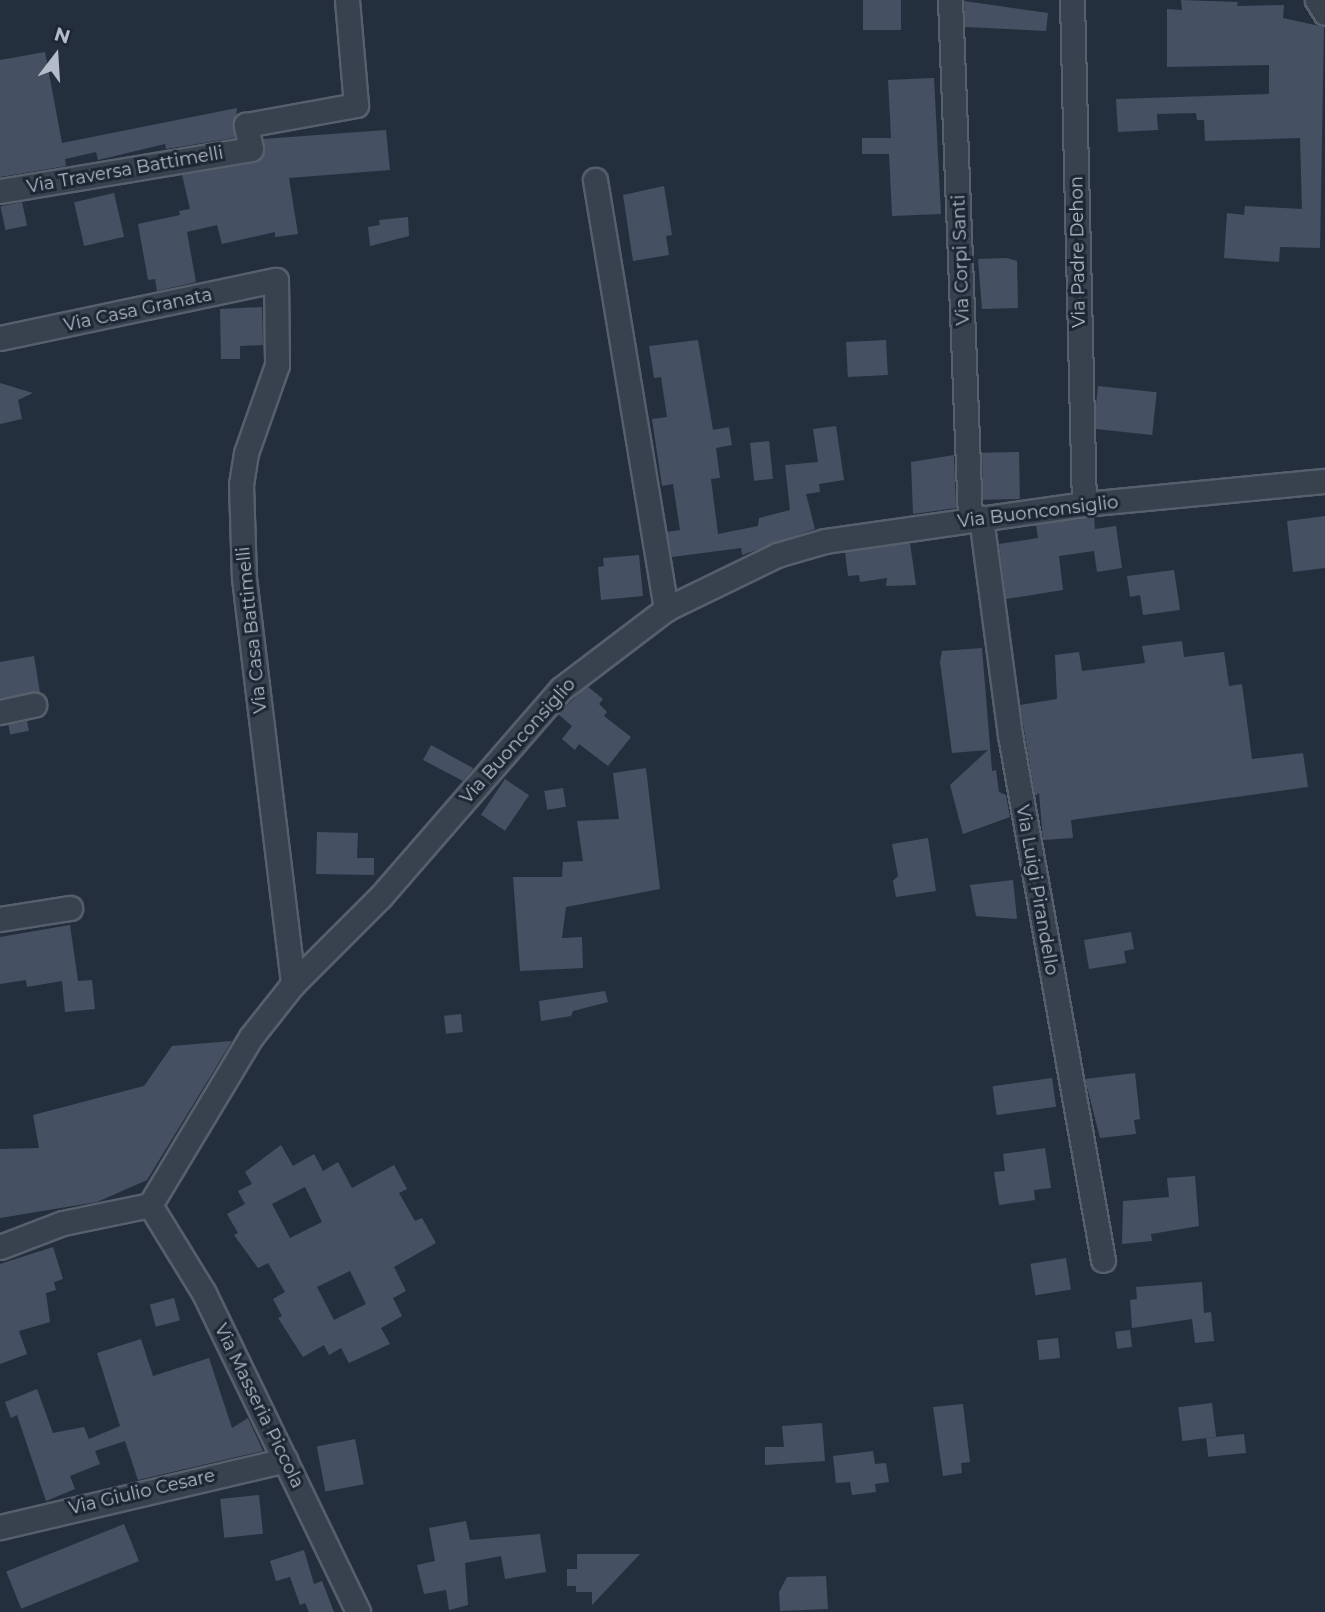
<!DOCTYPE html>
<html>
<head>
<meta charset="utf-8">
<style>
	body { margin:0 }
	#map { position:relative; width:1325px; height:1612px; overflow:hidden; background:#242f3e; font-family:Montserrat,sans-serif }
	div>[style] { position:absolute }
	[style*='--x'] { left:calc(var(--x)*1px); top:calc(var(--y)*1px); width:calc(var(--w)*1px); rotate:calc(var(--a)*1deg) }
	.building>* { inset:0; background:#455162; transform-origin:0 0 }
	.roads { filter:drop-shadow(2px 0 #565f6c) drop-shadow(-2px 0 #565f6c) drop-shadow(0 2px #565f6c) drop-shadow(0 -2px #565f6c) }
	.minor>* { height:23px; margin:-11.5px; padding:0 11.5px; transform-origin:11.5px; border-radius:11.5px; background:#38414e }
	span { translate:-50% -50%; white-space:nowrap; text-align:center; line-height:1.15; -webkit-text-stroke:6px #1d2633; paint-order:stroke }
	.street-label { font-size:18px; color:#b4bcc9 }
	.north { position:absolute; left:21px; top:21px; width:70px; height:70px; -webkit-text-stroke:5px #1d2633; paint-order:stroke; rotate:17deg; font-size:19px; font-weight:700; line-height:28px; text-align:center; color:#b4bcc9 }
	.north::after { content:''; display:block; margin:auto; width:24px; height:32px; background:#b4bcc9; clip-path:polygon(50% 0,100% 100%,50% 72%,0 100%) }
</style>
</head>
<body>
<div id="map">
	<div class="building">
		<i style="left:863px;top:0;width:38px;height:30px"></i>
		<i style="clip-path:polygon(1181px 0,1238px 2px,1237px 6px,1284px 5px,1283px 18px,1324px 27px,1320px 248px,1280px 247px,1279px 262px,1224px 258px,1227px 213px,1244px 215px,1245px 206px,1302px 209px,1300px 138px,1205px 141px,1204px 120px,1197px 120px,1196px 113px,1157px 114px,1158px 130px,1118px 132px,1116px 99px,1269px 94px,1269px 65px,1167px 67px,1167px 9px,1182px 10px)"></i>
		<i style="clip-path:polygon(964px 1px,1048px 13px,1046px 31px,965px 27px)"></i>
		<i style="clip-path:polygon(45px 52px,62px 143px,237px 108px,234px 138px,166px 149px,165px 144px,98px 160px,96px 152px,65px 159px,66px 166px,0 177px,0 60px)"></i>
		<i style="clip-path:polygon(934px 78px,941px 214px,892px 216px,889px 154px,862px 154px,862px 138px,891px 138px,888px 80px)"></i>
		<i style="clip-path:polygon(386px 130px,390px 170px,289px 178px,298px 234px,275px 237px,275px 232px,222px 244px,217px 225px,187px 232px,196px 282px,157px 291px,155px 279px,148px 280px,138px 224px,180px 215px,179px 211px,190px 209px,182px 175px,254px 163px,264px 154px,263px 139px)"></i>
		<i style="clip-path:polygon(664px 186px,672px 235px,666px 236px,669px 255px,633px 261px,623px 195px)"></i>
		<i style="left:114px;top:193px;width:45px;height:41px;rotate:77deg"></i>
		<i style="left:22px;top:202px;width:24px;height:22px;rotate:78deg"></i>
		<i style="clip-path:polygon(408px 217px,409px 236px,370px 246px,368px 227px,380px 225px,379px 220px)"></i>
		<i style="clip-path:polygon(1007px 258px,1017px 261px,1018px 308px,982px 309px,978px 259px)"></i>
		<i style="clip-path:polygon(262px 307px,263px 345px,240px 346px,240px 359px,221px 359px,220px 309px)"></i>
		<i style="clip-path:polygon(698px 340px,713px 430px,729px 427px,732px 445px,716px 448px,720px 478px,711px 479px,718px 534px,758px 526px,759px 518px,790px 510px,785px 465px,818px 462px,813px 429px,836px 426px,844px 480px,819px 484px,820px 492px,806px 494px,815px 529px,742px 555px,741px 548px,672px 557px,667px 532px,680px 530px,673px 484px,662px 486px,652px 419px,667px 417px,661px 377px,654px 378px,649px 346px)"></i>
		<i style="left:886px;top:340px;width:35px;height:40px;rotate:87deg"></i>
		<i style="clip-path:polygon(0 383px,33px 393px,18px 400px,22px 419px,0 424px)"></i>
		<i style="left:1098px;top:386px;width:59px;height:43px;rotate:6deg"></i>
		<i style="left:769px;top:441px;width:38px;height:19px;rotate:84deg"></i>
		<i style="left:1019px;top:452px;width:47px;height:37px;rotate:89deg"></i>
		<i style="clip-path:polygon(954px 455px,956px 508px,913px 514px,911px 462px)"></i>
		<i style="clip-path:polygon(1325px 516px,1325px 568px,1293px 572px,1287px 521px)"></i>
		<i style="clip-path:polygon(1094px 517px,1095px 529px,1116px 526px,1122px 568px,1097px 572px,1094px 551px,1059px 556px,1063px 590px,1006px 599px,999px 544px,1038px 538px,1036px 525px)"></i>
		<i style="clip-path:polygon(910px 543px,916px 585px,886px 586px,887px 578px,860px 582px,859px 575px,848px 576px,845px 552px)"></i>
		<i style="clip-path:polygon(639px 555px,643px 596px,601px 600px,598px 567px,604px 566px,603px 558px)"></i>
		<i style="clip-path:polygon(1174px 570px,1180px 610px,1143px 615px,1140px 595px,1130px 597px,1127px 576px)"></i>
		<i style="clip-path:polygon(1182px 641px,1184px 657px,1224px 652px,1229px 686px,1242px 684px,1252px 759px,1303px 753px,1308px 787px,1071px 820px,1073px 838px,1043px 840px,1039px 793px,1035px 796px,1020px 705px,1057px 699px,1055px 655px,1079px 652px,1082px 671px,1145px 663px,1142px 646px)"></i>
		<i style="clip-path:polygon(982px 648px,992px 771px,996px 770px,999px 792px,1006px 795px,1010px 817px,963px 834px,950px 785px,988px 750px,952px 753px,940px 662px,942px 651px)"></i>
		<i style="clip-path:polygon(34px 656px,40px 693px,0 698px,0 662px)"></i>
		<i style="clip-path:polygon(587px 686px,603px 699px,599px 704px,607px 712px,604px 716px,631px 737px,608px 766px,579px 744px,575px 750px,562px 739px,572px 726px,558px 714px)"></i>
		<i style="left:27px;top:721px;width:10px;height:19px;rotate:79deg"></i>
		<i style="clip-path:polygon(431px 745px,473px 768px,472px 770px,463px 781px,423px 760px)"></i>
		<i style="clip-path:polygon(646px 768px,660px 889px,566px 907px,562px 938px,582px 937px,583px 968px,520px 971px,513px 877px,562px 877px,563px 862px,583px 861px,577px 821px,619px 819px,613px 773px)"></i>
		<i style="left:505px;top:779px;width:29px;height:43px;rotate:34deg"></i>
		<i style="left:563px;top:788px;width:19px;height:19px;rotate:81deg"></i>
		<i style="clip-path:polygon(317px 832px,358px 833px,357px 858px,374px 858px,374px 875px,316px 874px)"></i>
		<i style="clip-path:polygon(928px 838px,936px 891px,896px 897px,893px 881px,898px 876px,892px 844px)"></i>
		<i style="clip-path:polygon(1013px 880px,1017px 919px,976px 916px,970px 885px)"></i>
		<i style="clip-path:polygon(70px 925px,78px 981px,92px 980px,95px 1009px,65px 1012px,62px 981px,27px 987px,26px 980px,0 984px,0 937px)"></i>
		<i style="clip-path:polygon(1131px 932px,1134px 949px,1124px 951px,1126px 963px,1089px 969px,1084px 940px)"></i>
		<i style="clip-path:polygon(605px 991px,608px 1002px,573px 1011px,571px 1016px,541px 1021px,539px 1001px)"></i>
		<i style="left:461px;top:1014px;width:18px;height:17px;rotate:84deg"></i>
		<i style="clip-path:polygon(232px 1041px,147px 1180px,97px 1202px,0 1218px,0 1149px,39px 1148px,33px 1115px,144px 1086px,172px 1046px)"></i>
		<i style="clip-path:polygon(1135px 1073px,1140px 1119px,1134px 1120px,1136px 1134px,1100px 1138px,1085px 1079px)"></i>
		<i style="left:1052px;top:1078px;width:29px;height:60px;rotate:82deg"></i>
		<i style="clip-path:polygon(evenodd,281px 1145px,293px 1166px,314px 1154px,323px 1171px,338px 1162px,352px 1188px,394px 1165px,407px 1189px,399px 1193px,415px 1221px,422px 1218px,436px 1243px,394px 1267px,406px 1291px,393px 1298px,402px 1316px,381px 1328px,390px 1344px,349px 1363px,341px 1348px,329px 1355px,324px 1345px,303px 1357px,278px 1318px,282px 1316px,273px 1299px,285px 1292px,268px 1263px,258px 1268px,234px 1235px,238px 1233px,227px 1214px,245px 1204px,238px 1191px,252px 1184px,245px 1172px,281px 1145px,305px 1187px,322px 1222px,290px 1238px,272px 1204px,305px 1187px,281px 1145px,350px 1271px,366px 1304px,334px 1320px,317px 1287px,350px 1271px)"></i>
		<i style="clip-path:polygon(1045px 1148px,1051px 1188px,1034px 1190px,1035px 1200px,999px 1205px,994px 1172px,1005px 1171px,1003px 1154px)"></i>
		<i style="clip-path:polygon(1195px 1176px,1199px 1226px,1151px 1234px,1152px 1241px,1122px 1244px,1123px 1201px,1169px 1197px,1167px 1178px)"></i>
		<i style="clip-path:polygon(53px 1247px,63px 1279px,54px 1282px,56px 1290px,46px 1293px,50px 1322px,19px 1331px,27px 1354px,0 1364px,0 1264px)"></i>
		<i style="left:1066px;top:1258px;width:32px;height:36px;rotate:81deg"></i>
		<i style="clip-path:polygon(1202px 1282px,1204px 1313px,1211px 1312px,1214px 1341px,1195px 1343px,1192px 1319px,1132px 1328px,1130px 1300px,1137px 1299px,1136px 1287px)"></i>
		<i style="left:174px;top:1298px;width:23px;height:25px;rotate:75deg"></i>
		<i style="left:1130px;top:1330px;width:17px;height:15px;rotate:83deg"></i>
		<i style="left:1058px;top:1338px;width:20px;height:21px;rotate:84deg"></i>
		<i style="clip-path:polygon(141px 1339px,153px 1376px,209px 1358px,232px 1428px,248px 1418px,263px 1451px,138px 1480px,125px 1441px,95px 1451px,100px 1464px,70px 1476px,75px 1489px,46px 1501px,17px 1415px,11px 1418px,5px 1402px,37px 1389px,53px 1433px,84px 1427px,89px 1439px,120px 1426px,97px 1353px)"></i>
		<i style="left:1212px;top:1403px;width:34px;height:34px;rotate:83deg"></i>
		<i style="clip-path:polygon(963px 1404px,970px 1462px,961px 1463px,962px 1473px,943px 1476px,933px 1407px)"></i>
		<i style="clip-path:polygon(822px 1423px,825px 1461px,765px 1465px,765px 1447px,784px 1447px,782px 1426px)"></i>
		<i style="left:1244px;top:1434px;width:19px;height:38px;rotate:84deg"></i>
		<i style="left:355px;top:1439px;width:46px;height:39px;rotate:79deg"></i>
		<i style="clip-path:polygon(873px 1451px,875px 1464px,886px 1463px,889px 1482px,875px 1484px,876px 1492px,852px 1495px,850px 1482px,836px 1483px,833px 1456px)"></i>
		<i style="left:259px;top:1495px;width:39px;height:39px;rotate:84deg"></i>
		<i style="clip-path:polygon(466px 1521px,470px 1540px,540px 1534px,546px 1572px,505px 1579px,501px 1556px,465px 1563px,468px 1605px,449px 1610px,446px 1590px,424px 1594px,417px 1565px,435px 1561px,429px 1528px)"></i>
		<i style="left:124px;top:1524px;width:40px;height:127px;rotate:68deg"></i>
		<i style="clip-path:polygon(304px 1550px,314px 1584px,322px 1581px,334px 1612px,309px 1612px,305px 1603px,300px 1605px,290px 1577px,276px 1581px,270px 1561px)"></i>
		<i style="clip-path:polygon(577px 1554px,640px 1554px,592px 1605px,592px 1592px,576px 1592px,576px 1586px,567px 1586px,567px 1569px,577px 1569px)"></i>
		<i style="clip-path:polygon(826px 1576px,828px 1609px,780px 1611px,779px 1592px,787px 1577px)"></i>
	</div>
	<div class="roads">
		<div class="minor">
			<i style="--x:950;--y:0;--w:519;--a:87.79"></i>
			<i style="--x:1072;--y:0;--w:504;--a:88.64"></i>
			<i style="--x:1317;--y:0;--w:15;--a:58"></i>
			<i style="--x:595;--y:180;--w:435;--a:80.6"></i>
			<i style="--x:0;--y:191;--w:254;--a:-9.5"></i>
			<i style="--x:251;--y:149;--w:25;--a:-102"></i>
			<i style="--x:246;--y:125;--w:112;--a:-10.3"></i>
			<i style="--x:356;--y:105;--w:105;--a:-94.9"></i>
			<i style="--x:0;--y:338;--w:282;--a:-11.9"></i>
			<i style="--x:276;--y:280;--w:85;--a:89.3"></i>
			<i style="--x:277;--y:365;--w:93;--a:109.4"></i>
			<i style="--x:246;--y:453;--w:31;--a:99"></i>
			<i style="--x:241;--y:484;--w:94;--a:88.2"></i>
			<i style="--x:244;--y:578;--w:409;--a:83.1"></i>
			<i style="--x:981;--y:518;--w:219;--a:82.4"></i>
			<i style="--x:1010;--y:735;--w:533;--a:79.95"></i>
			<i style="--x:0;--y:712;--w:35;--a:-12"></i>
			<i style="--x:0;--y:919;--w:71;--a:-8.9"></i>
			<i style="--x:150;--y:1205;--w:196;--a:-59"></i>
			<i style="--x:251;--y:1037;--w:68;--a:-51.6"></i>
			<i style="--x:293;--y:984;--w:124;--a:-45"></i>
			<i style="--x:381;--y:896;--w:274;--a:-49"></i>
			<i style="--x:561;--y:689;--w:132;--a:-37.3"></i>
			<i style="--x:666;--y:609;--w:123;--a:-25.9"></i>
			<i style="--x:777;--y:555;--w:50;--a:-16.3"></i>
			<i style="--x:825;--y:541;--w:262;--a:-8.1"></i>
			<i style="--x:1084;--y:504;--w:242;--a:-5.5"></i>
			<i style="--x:150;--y:1205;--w:103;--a:58.5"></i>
			<i style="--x:204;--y:1293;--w:354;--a:64.2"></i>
			<i style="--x:0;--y:1247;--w:67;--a:-20.9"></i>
			<i style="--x:63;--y:1223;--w:89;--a:-11.7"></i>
			<i style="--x:0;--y:1527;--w:293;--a:-13.2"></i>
		</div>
	</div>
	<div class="street-label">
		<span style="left:125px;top:170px;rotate:-10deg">Via Traversa Battimelli</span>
		<span style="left:1078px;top:252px;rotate:-91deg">Via Padre Dehon</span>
		<span style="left:961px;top:260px;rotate:-92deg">Via Corpi Santi</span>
		<span style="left:138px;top:310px;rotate:-12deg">Via Casa Granata</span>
		<span style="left:1038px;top:512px;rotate:-7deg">Via Buonconsiglio</span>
		<span style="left:252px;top:630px;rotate:-96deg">Via Casa Battimelli</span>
		<span style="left:518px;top:741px;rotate:-48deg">Via Buonconsiglio</span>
		<span style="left:1037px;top:890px;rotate:80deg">Via Luigi Pirandello</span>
		<span style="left:259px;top:1406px;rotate:64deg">Via Masseria Piccola</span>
		<span style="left:142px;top:1492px;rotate:-13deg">Via Giulio Cesare</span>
	</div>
	<div class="north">N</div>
</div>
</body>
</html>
